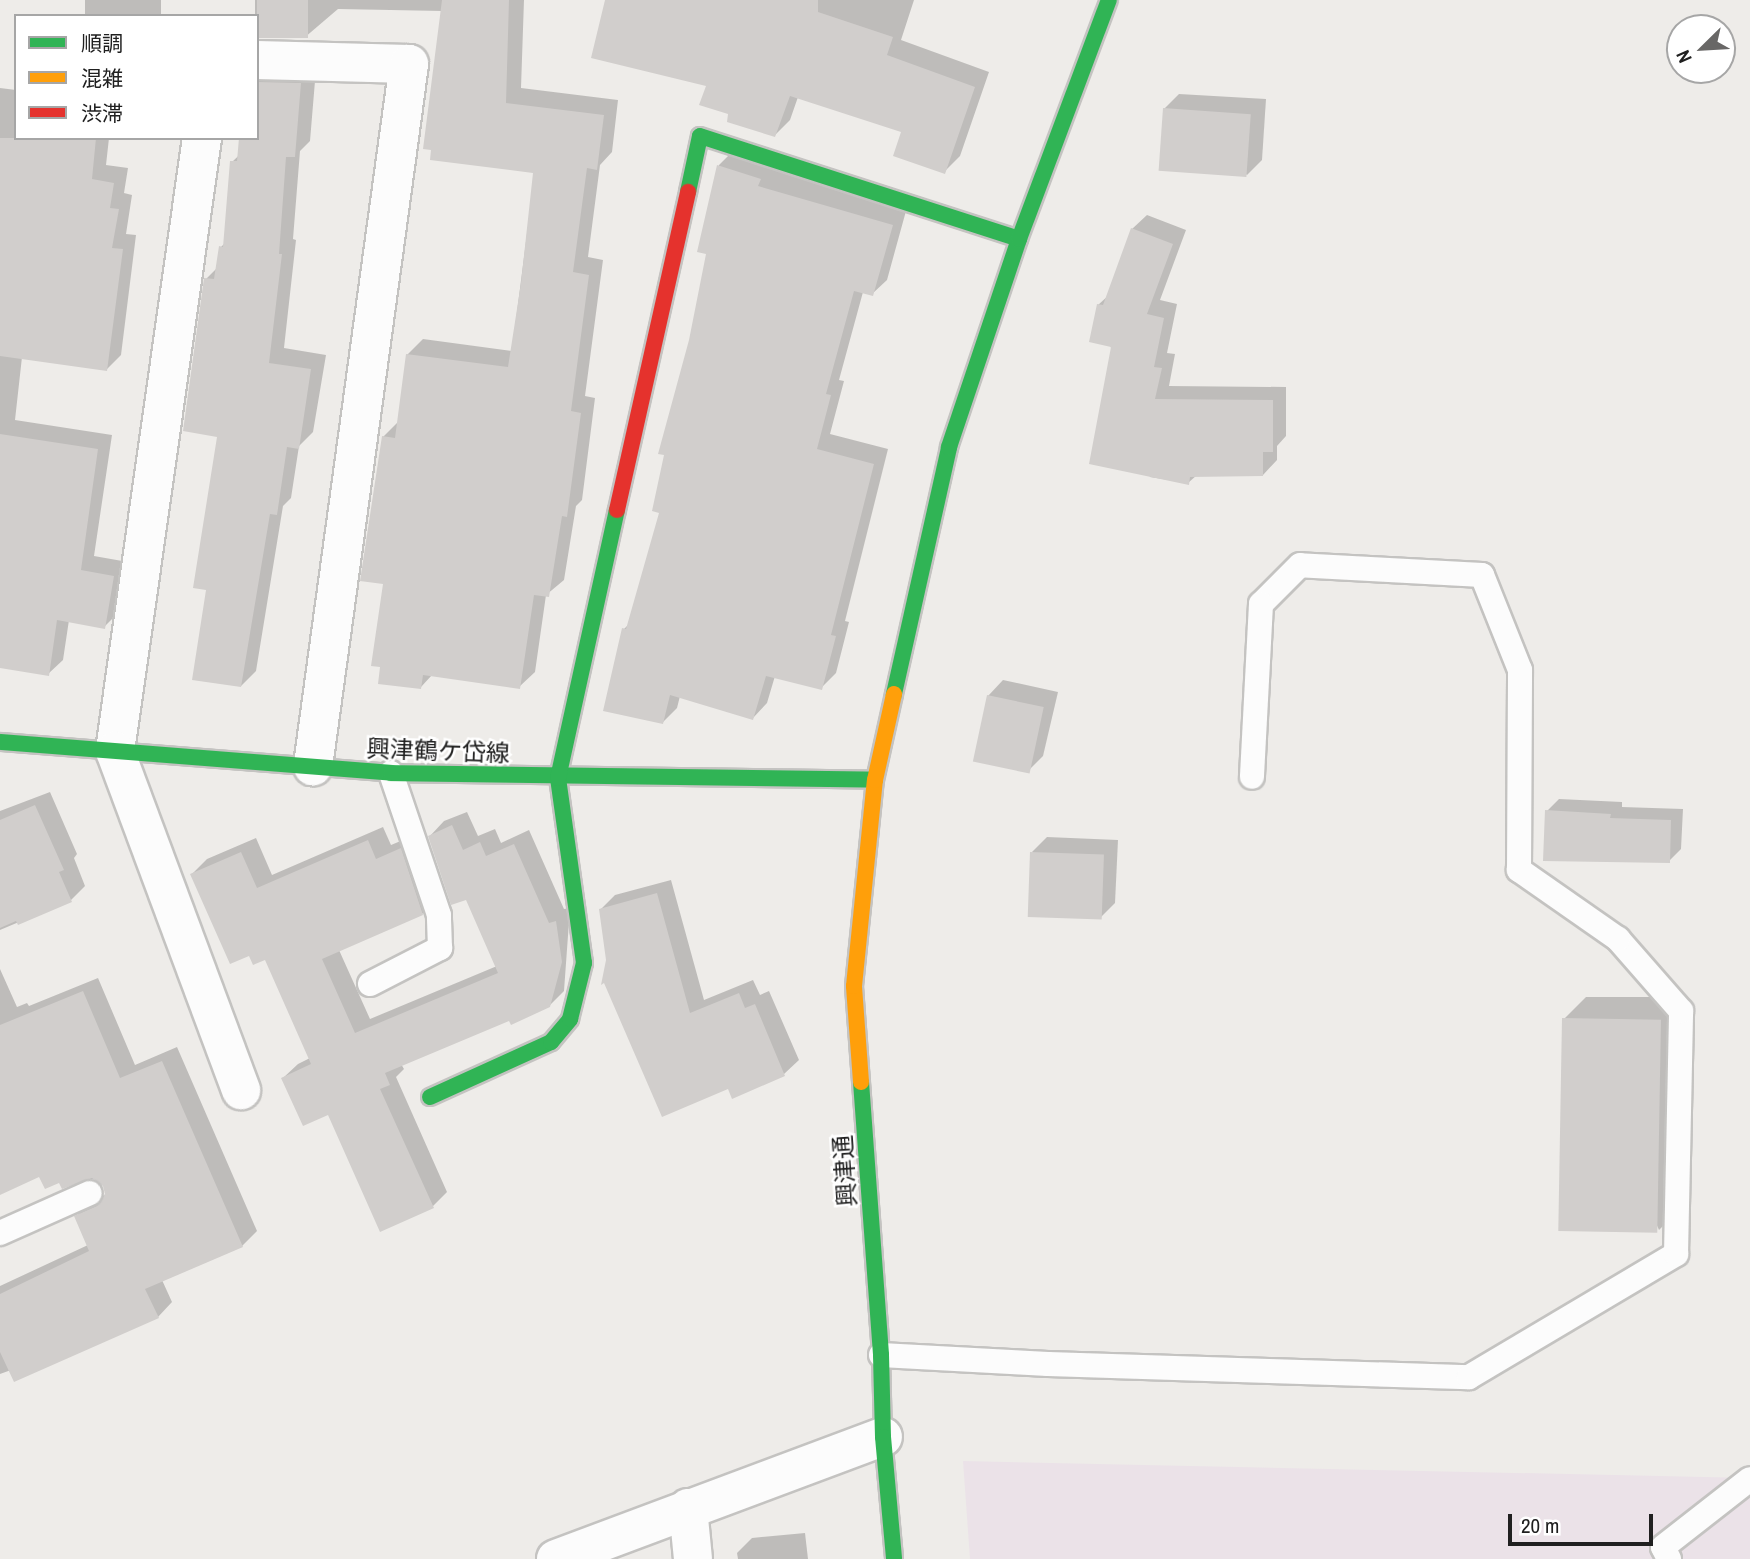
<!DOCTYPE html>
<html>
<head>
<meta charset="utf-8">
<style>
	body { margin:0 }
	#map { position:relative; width:1750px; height:1559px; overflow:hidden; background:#eeece9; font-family:"Archivo Narrow","Noto Sans JP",sans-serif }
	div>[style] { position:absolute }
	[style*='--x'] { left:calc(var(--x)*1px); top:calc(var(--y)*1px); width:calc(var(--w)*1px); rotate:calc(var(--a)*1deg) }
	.industrial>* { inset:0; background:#ebe2e8 }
	.shadow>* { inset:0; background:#0003; transform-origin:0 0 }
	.building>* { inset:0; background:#d1cecc; transform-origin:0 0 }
	.roads { filter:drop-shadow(2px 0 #c4c3c1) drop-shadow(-2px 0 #c4c3c1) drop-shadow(0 2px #c4c3c1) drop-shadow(0 -2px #c4c3c1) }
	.lane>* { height:24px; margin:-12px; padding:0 12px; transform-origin:12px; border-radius:12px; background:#fcfcfc }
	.street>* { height:38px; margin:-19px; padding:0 19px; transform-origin:19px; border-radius:19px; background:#fcfcfc }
	.fast>* { height:16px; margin:-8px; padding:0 8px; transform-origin:8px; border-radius:8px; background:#30b455 }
	.slow>* { height:16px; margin:-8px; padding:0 8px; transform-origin:8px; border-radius:8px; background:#ff9f0a }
	.jam>* { height:16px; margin:-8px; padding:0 8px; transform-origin:8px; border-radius:8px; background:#e5322d }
	span { translate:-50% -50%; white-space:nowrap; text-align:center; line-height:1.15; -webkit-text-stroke:5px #fff; paint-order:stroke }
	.street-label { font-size:24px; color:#202020 }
	.legend { position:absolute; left:14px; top:14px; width:245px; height:126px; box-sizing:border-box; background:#fff; border:2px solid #a6a6a6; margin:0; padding:9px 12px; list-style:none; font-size:21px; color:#202020 }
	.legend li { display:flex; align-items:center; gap:14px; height:35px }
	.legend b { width:35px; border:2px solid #a6a6a6 }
	.north { position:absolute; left:1666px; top:14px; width:70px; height:70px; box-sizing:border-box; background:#fff; border:2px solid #a6a6a6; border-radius:50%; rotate:246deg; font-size:19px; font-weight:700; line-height:28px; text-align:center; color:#202020 }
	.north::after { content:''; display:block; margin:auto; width:24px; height:32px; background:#686766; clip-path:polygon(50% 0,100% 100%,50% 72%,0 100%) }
	.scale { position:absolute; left:1508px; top:1514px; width:145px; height:32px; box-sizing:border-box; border:4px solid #202020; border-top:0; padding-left:9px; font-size:21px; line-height:24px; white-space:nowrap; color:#202020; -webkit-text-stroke:5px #fff; paint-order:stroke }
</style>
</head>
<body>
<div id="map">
	<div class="industrial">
		<i style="clip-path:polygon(963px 1461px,1750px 1478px,1750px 1559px,970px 1559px)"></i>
	</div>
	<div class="shadow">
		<i style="left:85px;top:0;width:76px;height:16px"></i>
		<i style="clip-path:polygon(255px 0,524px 0,521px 88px,618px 100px,612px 152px,600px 165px,588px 257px,603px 260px,585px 396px,595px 398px,582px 500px,576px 506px,564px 580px,546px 595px,535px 672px,519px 687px,432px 675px,421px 687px,385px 582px,383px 437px,399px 421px,407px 355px,423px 339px,512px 351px,535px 171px,442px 11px,338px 9px,304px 38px,255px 16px)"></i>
		<i style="clip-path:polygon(607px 0,914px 0,901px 40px,989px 72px,960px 156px,944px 172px,903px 131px,798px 97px,790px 120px,775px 135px,730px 113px,708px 85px)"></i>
		<i style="clip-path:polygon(316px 69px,310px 141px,300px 151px,293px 239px,296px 240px,284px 348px,326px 355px,313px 432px,299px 446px,291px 498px,283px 506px,256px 671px,241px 686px,208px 588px,219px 435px,206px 279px,218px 267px,221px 247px,225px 243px,232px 162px,257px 138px,257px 71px)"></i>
		<i style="clip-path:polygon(0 88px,16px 90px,16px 138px,109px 138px,106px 165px,128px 168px,124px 193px,132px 195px,126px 234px,136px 235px,121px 355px,106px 370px,22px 357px,15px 420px,112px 435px,94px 556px,128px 562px,119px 612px,104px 627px,69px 620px,63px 660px,48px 674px,0 667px)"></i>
		<i style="clip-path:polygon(1179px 94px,1266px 99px,1262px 160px,1247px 175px,1164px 109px)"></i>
		<i style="clip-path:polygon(733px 151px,906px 211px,887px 280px,872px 294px,863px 292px,839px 380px,844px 381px,830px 434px,888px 449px,845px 621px,849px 622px,836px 673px,821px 688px,775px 676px,767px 703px,753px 718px,680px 696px,677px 708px,663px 722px,624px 629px,630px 623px,661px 511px,708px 253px,700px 251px,719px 165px)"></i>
		<i style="clip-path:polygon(1147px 215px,1186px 230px,1160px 300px,1177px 304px,1167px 353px,1175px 354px,1169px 386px,1286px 387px,1286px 436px,1277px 446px,1277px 460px,1263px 475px,1197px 475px,1188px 483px,1150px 477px,1098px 305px,1109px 295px,1132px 229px)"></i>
		<i style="clip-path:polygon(1003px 680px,1058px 692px,1043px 756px,1028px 771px,988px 696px)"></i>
		<i style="clip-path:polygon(50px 792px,77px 854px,74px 858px,85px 886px,71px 900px,0 930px,0 811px)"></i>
		<i style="clip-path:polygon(1559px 799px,1622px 802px,1622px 807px,1683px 809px,1681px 849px,1669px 861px,1547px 811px)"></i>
		<i style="clip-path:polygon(467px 812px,478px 836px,495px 829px,501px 843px,529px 830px,564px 909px,570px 908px,564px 991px,549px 1006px,510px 1018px,401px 1064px,404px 1069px,396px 1077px,447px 1192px,432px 1207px,328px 1112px,283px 1078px,298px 1064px,310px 1058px,266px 957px,192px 874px,207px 859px,256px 838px,272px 875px,383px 827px,391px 845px,415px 835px,437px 899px,422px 914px,339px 950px,370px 1019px,497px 966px,467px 897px,430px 836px,444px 821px)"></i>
		<i style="clip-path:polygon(1047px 837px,1118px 840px,1115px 903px,1100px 918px,1032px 852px)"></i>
		<i style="clip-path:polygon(671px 880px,704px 1000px,753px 980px,760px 995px,769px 991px,799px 1060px,784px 1074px,729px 1086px,607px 960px,600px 910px,615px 895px)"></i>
		<i style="clip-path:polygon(0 969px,17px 1007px,27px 1003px,29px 1006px,98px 978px,135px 1065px,177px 1047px,257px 1231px,242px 1246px,162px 1280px,172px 1302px,158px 1317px,0 1374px,0 1286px,88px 1245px,76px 1217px,90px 1202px,105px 1195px,106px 1187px,99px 1179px,60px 1180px,40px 1175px,0 1193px)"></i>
		<i style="clip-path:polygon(1586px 997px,1682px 997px,1681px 1208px,1659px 1230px,1564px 1019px)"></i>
		<i style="clip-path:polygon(805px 1533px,808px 1559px,738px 1559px,737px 1553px,752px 1538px)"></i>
	</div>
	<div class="building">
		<i style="left:257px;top:0;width:51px;height:38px"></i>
		<i style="clip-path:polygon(442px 0,509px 0,506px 103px,604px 115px,597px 170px,587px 168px,573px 272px,589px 275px,571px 411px,581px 413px,567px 517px,562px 516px,549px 597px,534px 595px,520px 689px,423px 675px,421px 689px,378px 684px,380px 667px,371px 666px,383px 584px,360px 581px,382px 436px,395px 438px,406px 354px,508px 367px,521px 283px,533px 173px,430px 160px,431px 150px,423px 149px)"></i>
		<i style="clip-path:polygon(605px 0,818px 0,818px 12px,893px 37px,887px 55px,975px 87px,945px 174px,893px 156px,901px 132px,790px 96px,775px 137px,727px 122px,728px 114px,699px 105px,706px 86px,591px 58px)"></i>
		<i style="clip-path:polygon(257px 82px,301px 83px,295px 157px,286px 157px,279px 254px,282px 254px,269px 363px,311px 369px,299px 449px,287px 447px,277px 515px,270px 514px,241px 687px,192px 680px,206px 590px,193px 588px,217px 437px,183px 431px,204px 278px,214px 279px,219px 246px,223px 247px,230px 161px,237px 161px,239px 138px,257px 138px)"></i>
		<i style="left:1163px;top:108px;width:88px;height:63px;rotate:4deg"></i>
		<i style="clip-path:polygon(0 138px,96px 138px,92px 179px,114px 183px,110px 208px,119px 209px,112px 248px,123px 249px,107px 371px,0 356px)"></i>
		<i style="clip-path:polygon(717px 165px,761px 179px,758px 186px,893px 225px,873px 296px,854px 291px,826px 394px,831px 395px,817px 449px,874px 464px,831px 635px,836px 636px,822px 690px,766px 676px,753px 720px,670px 695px,663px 724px,603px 711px,622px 628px,626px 629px,659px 513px,652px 511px,664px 455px,658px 454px,689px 340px,706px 254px,697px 252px)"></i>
		<i style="clip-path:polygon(1131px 228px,1173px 244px,1147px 314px,1164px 318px,1154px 367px,1162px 368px,1155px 399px,1273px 400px,1273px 452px,1263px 452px,1263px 476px,1190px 477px,1189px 485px,1089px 464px,1111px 347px,1089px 342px,1097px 304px,1103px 305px)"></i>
		<i style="clip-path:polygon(0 434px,98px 449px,81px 570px,114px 576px,105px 629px,57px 620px,49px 676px,0 668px)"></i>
		<i style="left:987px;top:695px;width:58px;height:68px;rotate:12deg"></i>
		<i style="clip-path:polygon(35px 805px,64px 870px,59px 872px,72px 902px,18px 925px,16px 921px,0 928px,0 820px)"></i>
		<i style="clip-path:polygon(1545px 810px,1611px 814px,1610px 818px,1671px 820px,1670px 863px,1543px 861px)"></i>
		<i style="clip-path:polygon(452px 825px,463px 850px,480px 842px,486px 856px,514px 844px,549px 923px,556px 921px,562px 962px,550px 1007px,511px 1025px,509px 1021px,385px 1073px,390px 1085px,380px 1089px,434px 1208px,380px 1232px,328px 1115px,303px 1126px,281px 1078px,311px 1064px,265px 960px,253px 965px,249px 956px,230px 964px,190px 874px,241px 852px,257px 888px,368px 840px,376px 859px,401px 848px,423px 915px,322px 959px,355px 1033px,498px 973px,466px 900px,451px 905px,428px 836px)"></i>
		<i style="left:1030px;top:852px;width:74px;height:65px;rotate:2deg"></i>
		<i style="clip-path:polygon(657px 893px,690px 1013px,739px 993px,745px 1008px,755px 1004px,785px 1076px,732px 1099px,728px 1089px,662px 1117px,604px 983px,601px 985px,606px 960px,599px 909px)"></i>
		<i style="clip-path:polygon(83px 991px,120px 1078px,162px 1061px,243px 1247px,145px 1289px,159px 1318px,14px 1382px,0 1352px,0 1294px,89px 1251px,74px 1216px,97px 1206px,105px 1194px,103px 1186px,92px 1178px,62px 1189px,59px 1183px,45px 1189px,39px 1177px,0 1195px,0 1025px)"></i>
		<i style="left:1562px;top:1018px;width:99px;height:213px;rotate:1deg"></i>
	</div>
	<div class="roads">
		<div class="lane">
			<i style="--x:370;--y:984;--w:79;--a:-27.2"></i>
			<i style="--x:440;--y:948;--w:33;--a:-92"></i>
			<i style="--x:439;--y:915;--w:150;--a:-108.7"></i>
			<i style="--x:0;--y:1233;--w:98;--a:-24"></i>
			<i style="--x:881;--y:1355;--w:167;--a:3.1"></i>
			<i style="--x:1048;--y:1364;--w:421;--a:1.8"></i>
			<i style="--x:1469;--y:1377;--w:241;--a:-30.7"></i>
			<i style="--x:1676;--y:1254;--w:243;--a:-88.8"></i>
			<i style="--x:1681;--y:1011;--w:96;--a:-131.2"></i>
			<i style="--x:1618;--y:939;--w:121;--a:-145.1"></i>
			<i style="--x:1519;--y:870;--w:200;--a:-89.7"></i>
			<i style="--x:1520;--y:670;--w:102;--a:-111.8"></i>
			<i style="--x:1482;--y:575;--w:182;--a:-176.9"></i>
			<i style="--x:1300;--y:565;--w:55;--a:135"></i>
			<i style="--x:1261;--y:604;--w:173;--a:93"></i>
			<i style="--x:1669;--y:1559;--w:13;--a:-117"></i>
			<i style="--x:1663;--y:1547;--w:110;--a:-38"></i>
		</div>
		<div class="street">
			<i style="--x:257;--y:60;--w:152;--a:1.5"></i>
			<i style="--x:409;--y:64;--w:709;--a:97.79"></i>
			<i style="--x:202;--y:138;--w:619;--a:98.08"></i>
			<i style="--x:115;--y:751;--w:362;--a:69.6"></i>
			<i style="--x:688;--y:1508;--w:51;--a:84.4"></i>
			<i style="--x:556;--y:1559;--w:349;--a:-20.5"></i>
		</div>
		<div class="fast">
			<i style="--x:688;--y:192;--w:57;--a:-77.9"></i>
			<i style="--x:700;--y:136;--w:335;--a:17.9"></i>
			<i style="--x:894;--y:694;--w:253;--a:-77.4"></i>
			<i style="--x:949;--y:447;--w:219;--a:-71.4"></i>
			<i style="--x:1019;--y:239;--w:255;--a:-69.4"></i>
			<i style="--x:0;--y:742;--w:392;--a:4.5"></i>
			<i style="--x:391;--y:773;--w:484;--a:0.8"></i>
			<i style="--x:861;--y:1082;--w:274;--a:85.8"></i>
			<i style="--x:881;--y:1355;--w:82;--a:88.6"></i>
			<i style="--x:883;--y:1437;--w:122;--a:84.8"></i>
			<i style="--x:430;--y:1097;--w:133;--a:-24.4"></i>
			<i style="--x:551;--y:1042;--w:30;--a:-50"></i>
			<i style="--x:570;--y:1019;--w:58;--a:-76"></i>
			<i style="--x:584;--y:963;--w:187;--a:-98"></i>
			<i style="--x:558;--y:778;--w:274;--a:-77.6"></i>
		</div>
		<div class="slow">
			<i style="--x:861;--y:1082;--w:96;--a:-94.2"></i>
			<i style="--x:854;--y:986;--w:207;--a:-84.2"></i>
			<i style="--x:875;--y:780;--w:88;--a:-77.5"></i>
		</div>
		<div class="jam">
			<i style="--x:617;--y:510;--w:326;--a:-77.4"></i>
		</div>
	</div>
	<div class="street-label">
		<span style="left:438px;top:751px;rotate:2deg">興津鶴ケ岱線</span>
		<span style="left:845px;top:1171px;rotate:-94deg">興津通</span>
	</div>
	<ul class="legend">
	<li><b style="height:9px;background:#30b455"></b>順調</li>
	<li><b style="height:9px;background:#ff9f0a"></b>混雑</li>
	<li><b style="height:9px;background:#e5322d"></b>渋滞</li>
	</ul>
	<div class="north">N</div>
	<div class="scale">20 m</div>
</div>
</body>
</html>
